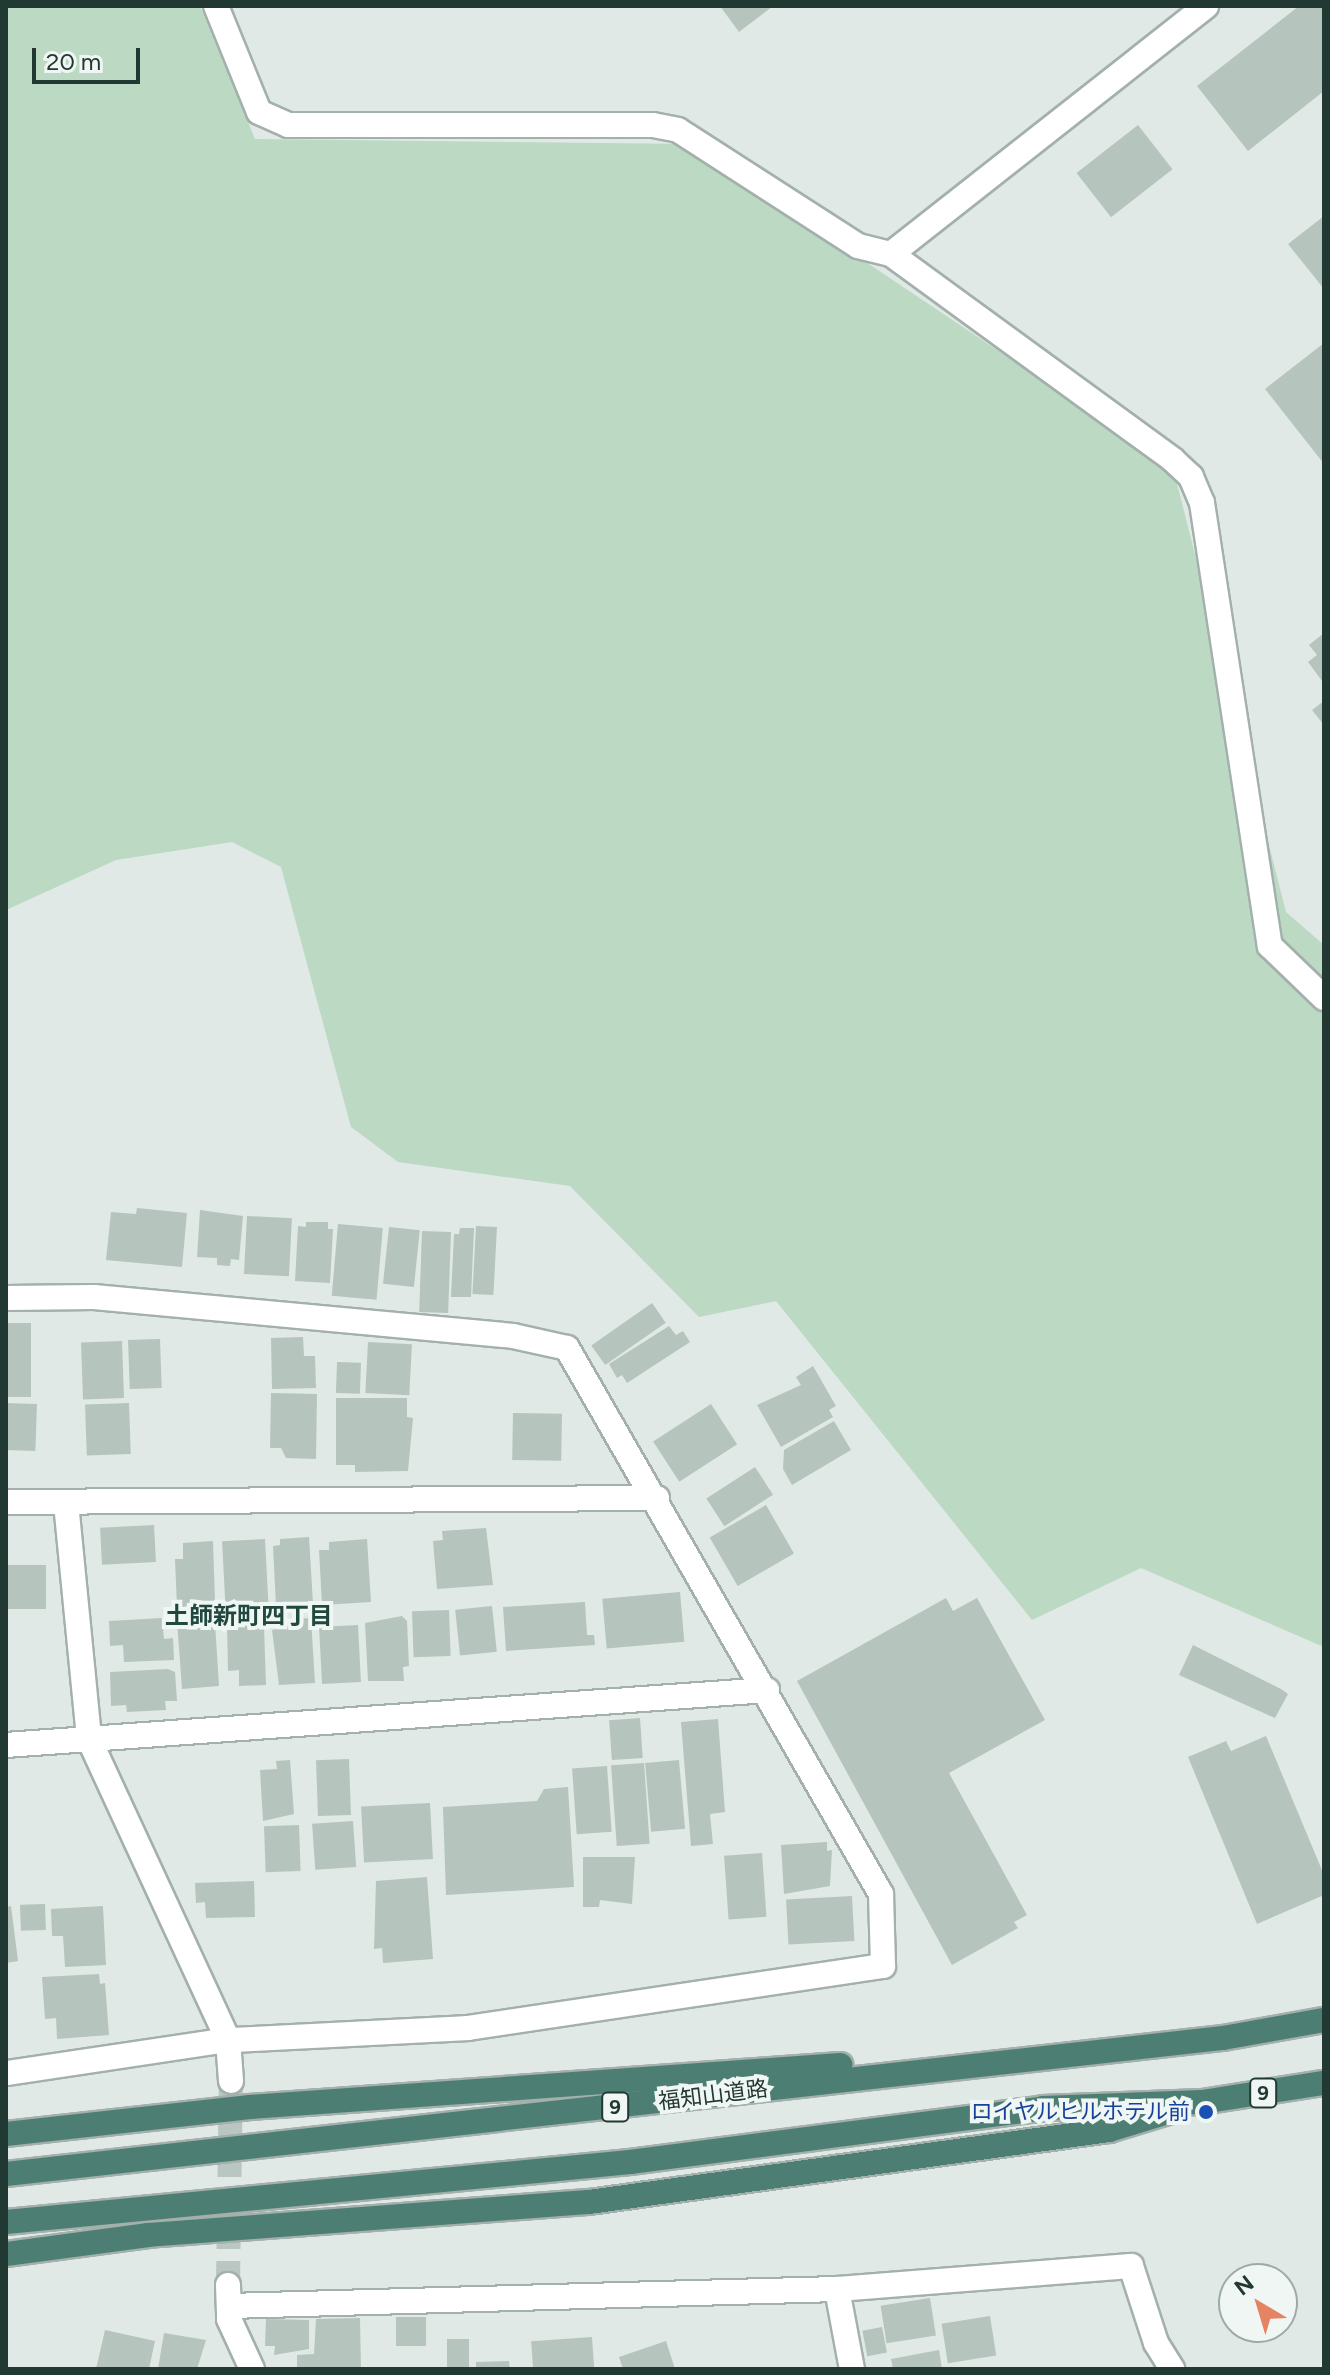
<!DOCTYPE html>
<html>
<head>
<meta charset="utf-8">
<style>
	body { margin:0 }
	#map { position:relative; width:1330px; height:2375px; overflow:hidden; background:#e0e9e5; font-family:Figtree,"Noto Sans JP",sans-serif }
	div>[style] { position:absolute }
	[style*='--x'] { left:calc(var(--x)*1px); top:calc(var(--y)*1px); width:calc(var(--w)*1px); rotate:calc(var(--a)*1deg) }
	.green>* { inset:0; background:#bbd9c3 }
	.building>* { inset:0; background:#b6c4be; transform-origin:0 0 }
	.minor-tunnel>* { height:24px; margin-top:-12px; transform-origin:0; background:repeating-linear-gradient(90deg,#bac6c1 0 24px,transparent 0 36px) }
	.roads { filter:drop-shadow(2px 0 #a3b0ac) drop-shadow(-2px 0 #a3b0ac) drop-shadow(0 2px #a3b0ac) drop-shadow(0 -2px #a3b0ac) }
	.minor>* { height:24px; margin:-12px; padding:0 12px; transform-origin:12px; border-radius:12px; background:#fff }
	.tertiary>* { height:24px; margin:-12px; padding:0 12px; transform-origin:12px; border-radius:12px; background:#fff }
	.trunk>* { height:24px; margin:-12px; padding:0 12px; transform-origin:12px; border-radius:12px; background:#4d7e73 }
	.dots>* { width:22px; height:22px; translate:-50% -50%; box-sizing:border-box; border:4px solid #f0f6f3; border-radius:50% }
	span { translate:-50% -50%; white-space:nowrap; text-align:center; line-height:1.15; -webkit-text-stroke:8px #f0f6f3; paint-order:stroke }
	.shield-label span { padding:2px 6px; background:#f0f6f3; border:2px solid; border-radius:6px; -webkit-text-stroke-width:0 }
	.shield-label { font-size:20px; color:#223832; font-weight:700 }
	.street-label { font-size:22px; color:#223832 }
	.transit-label { font-size:22px; color:#164399 }
	.right { translate:-100% -50%; text-align:right }
	.neighbourhood-label { font-size:24px; color:#21483f; font-weight:700 }
	.frame { position:absolute; inset:0; border:8px solid #223832; pointer-events:none }
	.north { position:absolute; left:1218px; top:2263px; width:80px; height:80px; box-sizing:border-box; background:#f0f6f3; border:2px solid #9eaaa6; border-radius:50%; rotate:322deg; font-size:22px; font-weight:700; line-height:32px; text-align:center; color:#223832 }
	.north::after { content:''; display:block; margin:auto; width:28px; height:36px; background:#e48463; clip-path:polygon(50% 0,100% 100%,50% 72%,0 100%) }
	.scale { position:absolute; left:32px; top:48px; width:108px; height:36px; box-sizing:border-box; border:4px solid #223832; border-top:0; padding-left:10px; font-size:24px; line-height:28px; white-space:nowrap; color:#223832; -webkit-text-stroke:6px #f0f6f3; paint-order:stroke }
</style>
</head>
<body>
<div id="map">
	<div class="green">
		<i style="clip-path:polygon(6px 6px,200px 6px,255px 139px,690px 144px,1173px 468px,1286px 912px,1324px 945px,1324px 1647px,1141px 1568px,1032px 1620px,776px 1301px,699px 1317px,570px 1186px,398px 1162px,351px 1127px,281px 867px,232px 842px,116px 860px,6px 910px)"></i>
	</div>
	<div class="building">
		<i style="clip-path:polygon(720px 6px,773px 6px,739px 32px)"></i>
		<i style="clip-path:polygon(1299px 6px,1324px 6px,1324px 91px,1248px 151px,1197px 86px)"></i>
		<i style="left:1138px;top:125px;width:56px;height:78px;rotate:52deg"></i>
		<i style="clip-path:polygon(1324px 216px,1324px 289px,1288px 244px)"></i>
		<i style="clip-path:polygon(1324px 343px,1324px 464px,1265px 389px)"></i>
		<i style="clip-path:polygon(1324px 633px,1324px 679px,1322px 681px,1308px 662px,1317px 655px,1309px 645px)"></i>
		<i style="clip-path:polygon(1324px 701px,1324px 725px,1312px 710px)"></i>
		<i style="clip-path:polygon(137px 1208px,187px 1213px,182px 1267px,106px 1260px,111px 1212px,136px 1214px)"></i>
		<i style="clip-path:polygon(200px 1210px,243px 1216px,239px 1260px,231px 1259px,230px 1266px,217px 1265px,217px 1258px,197px 1257px)"></i>
		<i style="left:247px;top:1216px;width:45px;height:58px;rotate:3deg"></i>
		<i style="clip-path:polygon(306px 1222px,328px 1222px,328px 1229px,333px 1229px,330px 1283px,295px 1281px,298px 1226px,306px 1227px)"></i>
		<i style="left:338px;top:1224px;width:45px;height:72px;rotate:5deg"></i>
		<i style="left:476px;top:1226px;width:21px;height:68px;rotate:3deg"></i>
		<i style="left:389px;top:1227px;width:31px;height:57px;rotate:6deg"></i>
		<i style="clip-path:polygon(460px 1228px,474px 1228px,471px 1297px,451px 1297px,454px 1234px,459px 1234px)"></i>
		<i style="left:422px;top:1231px;width:29px;height:81px;rotate:2deg"></i>
		<i style="left:652px;top:1303px;width:24px;height:74px;rotate:55deg"></i>
		<i style="left:6px;top:1323px;width:25px;height:74px"></i>
		<i style="clip-path:polygon(669px 1326px,676px 1335px,683px 1331px,690px 1342px,627px 1383px,622px 1375px,617px 1378px,609px 1364px)"></i>
		<i style="clip-path:polygon(303px 1337px,304px 1356px,315px 1356px,316px 1388px,272px 1389px,271px 1338px)"></i>
		<i style="left:160px;top:1339px;width:49px;height:32px;rotate:88deg"></i>
		<i style="left:122px;top:1341px;width:57px;height:41px;rotate:88deg"></i>
		<i style="left:368px;top:1342px;width:44px;height:51px;rotate:3deg"></i>
		<i style="left:337px;top:1362px;width:24px;height:31px;rotate:2deg"></i>
		<i style="clip-path:polygon(813px 1366px,836px 1406px,829px 1410px,833px 1417px,781px 1447px,757px 1405px,801px 1385px,796px 1377px)"></i>
		<i style="clip-path:polygon(271px 1393px,317px 1394px,316px 1459px,286px 1458px,281px 1448px,270px 1448px)"></i>
		<i style="clip-path:polygon(336px 1398px,407px 1398px,407px 1417px,413px 1418px,408px 1471px,355px 1472px,355px 1465px,336px 1465px)"></i>
		<i style="left:6px;top:1403px;width:31px;height:47px;rotate:2deg"></i>
		<i style="left:129px;top:1403px;width:51px;height:44px;rotate:88deg"></i>
		<i style="left:711px;top:1404px;width:48px;height:69px;rotate:57deg"></i>
		<i style="left:513px;top:1413px;width:49px;height:47px;rotate:1deg"></i>
		<i style="clip-path:polygon(834px 1421px,851px 1450px,792px 1485px,783px 1469px,784px 1450px)"></i>
		<i style="left:755px;top:1467px;width:33px;height:58px;rotate:57deg"></i>
		<i style="left:766px;top:1505px;width:56px;height:65px;rotate:60deg"></i>
		<i style="left:154px;top:1525px;width:37px;height:54px;rotate:87deg"></i>
		<i style="clip-path:polygon(486px 1528px,493px 1585px,437px 1589px,433px 1541px,443px 1540px,442px 1531px)"></i>
		<i style="clip-path:polygon(309px 1537px,313px 1604px,276px 1606px,273px 1546px,280px 1545px,280px 1539px)"></i>
		<i style="left:265px;top:1539px;width:65px;height:43px;rotate:87deg"></i>
		<i style="clip-path:polygon(367px 1539px,371px 1602px,322px 1605px,319px 1550px,329px 1550px,329px 1542px)"></i>
		<i style="clip-path:polygon(213px 1541px,215px 1601px,177px 1608px,175px 1559px,183px 1559px,183px 1543px)"></i>
		<i style="left:6px;top:1565px;width:40px;height:44px"></i>
		<i style="left:680px;top:1592px;width:50px;height:78px;rotate:85deg"></i>
		<i style="clip-path:polygon(946px 1598px,953px 1611px,977px 1598px,1045px 1720px,949px 1773px,1027px 1915px,1014px 1922px,1018px 1928px,952px 1965px,797px 1681px)"></i>
		<i style="clip-path:polygon(585px 1602px,587px 1635px,594px 1635px,595px 1645px,506px 1651px,503px 1607px)"></i>
		<i style="left:492px;top:1606px;width:46px;height:37px;rotate:84deg"></i>
		<i style="left:449px;top:1610px;width:46px;height:37px;rotate:88deg"></i>
		<i style="clip-path:polygon(402px 1616px,407px 1621px,409px 1666px,403px 1667px,404px 1681px,368px 1681px,365px 1623px)"></i>
		<i style="clip-path:polygon(162px 1618px,164px 1639px,173px 1638px,174px 1660px,124px 1662px,123px 1645px,110px 1646px,109px 1621px)"></i>
		<i style="clip-path:polygon(311px 1618px,315px 1683px,279px 1685px,272px 1630px,277px 1629px,276px 1620px)"></i>
		<i style="clip-path:polygon(194px 1620px,194px 1625px,215px 1623px,219px 1686px,182px 1689px,177px 1621px)"></i>
		<i style="clip-path:polygon(227px 1624px,264px 1626px,266px 1685px,239px 1686px,239px 1670px,228px 1671px)"></i>
		<i style="left:358px;top:1625px;width:57px;height:39px;rotate:87deg"></i>
		<i style="clip-path:polygon(1193px 1645px,1281px 1689px,1288px 1694px,1275px 1718px,1179px 1675px)"></i>
		<i style="clip-path:polygon(168px 1669px,175px 1672px,177px 1701px,165px 1701px,166px 1710px,127px 1712px,126px 1705px,111px 1706px,110px 1672px)"></i>
		<i style="left:640px;top:1718px;width:40px;height:31px;rotate:86deg"></i>
		<i style="clip-path:polygon(718px 1719px,725px 1812px,710px 1814px,713px 1844px,691px 1846px,681px 1722px)"></i>
		<i style="clip-path:polygon(1266px 1736px,1324px 1875px,1324px 1895px,1257px 1924px,1188px 1757px,1226px 1741px,1231px 1751px)"></i>
		<i style="left:349px;top:1759px;width:56px;height:33px;rotate:88deg"></i>
		<i style="clip-path:polygon(290px 1760px,294px 1814px,263px 1821px,260px 1770px,277px 1769px,276px 1761px)"></i>
		<i style="left:679px;top:1760px;width:69px;height:34px;rotate:85deg"></i>
		<i style="left:644px;top:1763px;width:81px;height:33px;rotate:86deg"></i>
		<i style="left:607px;top:1766px;width:66px;height:35px;rotate:86deg"></i>
		<i style="clip-path:polygon(568px 1787px,574px 1887px,446px 1895px,443px 1807px,537px 1801px,544px 1789px)"></i>
		<i style="left:430px;top:1803px;width:56px;height:69px;rotate:87deg"></i>
		<i style="left:353px;top:1821px;width:46px;height:41px;rotate:86deg"></i>
		<i style="left:299px;top:1825px;width:46px;height:35px;rotate:88deg"></i>
		<i style="clip-path:polygon(827px 1842px,827px 1851px,832px 1850px,830px 1886px,784px 1894px,781px 1845px)"></i>
		<i style="left:762px;top:1853px;width:64px;height:38px;rotate:86deg"></i>
		<i style="clip-path:polygon(583px 1857px,635px 1857px,632px 1904px,600px 1900px,599px 1907px,583px 1907px)"></i>
		<i style="clip-path:polygon(427px 1877px,433px 1959px,383px 1963px,382px 1948px,374px 1949px,376px 1881px)"></i>
		<i style="clip-path:polygon(254px 1881px,255px 1917px,206px 1918px,205px 1902px,196px 1903px,195px 1883px)"></i>
		<i style="left:852px;top:1896px;width:45px;height:66px;rotate:87deg"></i>
		<i style="left:45px;top:1904px;width:26px;height:25px;rotate:88deg"></i>
		<i style="clip-path:polygon(11px 1906px,18px 1961px,6px 1963px,6px 1907px)"></i>
		<i style="clip-path:polygon(103px 1906px,106px 1965px,65px 1967px,63px 1936px,52px 1936px,51px 1909px)"></i>
		<i style="clip-path:polygon(99px 1974px,100px 1984px,105px 1983px,109px 2035px,57px 2039px,56px 2018px,45px 2019px,42px 1977px)"></i>
		<i style="left:930px;top:2298px;width:38px;height:50px;rotate:81deg"></i>
		<i style="left:990px;top:2316px;width:40px;height:49px;rotate:81deg"></i>
		<i style="left:396px;top:2317px;width:30px;height:29px"></i>
		<i style="clip-path:polygon(360px 2318px,361px 2369px,297px 2369px,297px 2355px,314px 2354px,316px 2319px)"></i>
		<i style="clip-path:polygon(266px 2319px,309px 2320px,309px 2349px,274px 2355px,275px 2346px,265px 2346px)"></i>
		<i style="left:882px;top:2327px;width:26px;height:20px;rotate:79deg"></i>
		<i style="clip-path:polygon(105px 2330px,155px 2341px,149px 2369px,96px 2369px)"></i>
		<i style="clip-path:polygon(164px 2333px,206px 2340px,197px 2369px,158px 2369px)"></i>
		<i style="left:592px;top:2337px;width:32px;height:61px;rotate:86deg"></i>
		<i style="left:447px;top:2339px;width:22px;height:30px"></i>
		<i style="clip-path:polygon(666px 2341px,675px 2369px,623px 2369px,619px 2357px)"></i>
		<i style="clip-path:polygon(939px 2350px,942px 2369px,893px 2369px,891px 2359px)"></i>
		<i style="clip-path:polygon(509px 2361px,510px 2369px,476px 2369px,476px 2362px)"></i>
	</div>
	<div class="minor-tunnel">
		<i style="--x:228;--y:2285;--w:204;--a:-89.2"></i>
	</div>
	<div class="roads">
		<div class="minor">
			<i style="--x:216;--y:6;--w:114;--a:67.9"></i>
			<i style="--x:259;--y:112;--w:32;--a:24"></i>
			<i style="--x:288;--y:125;--w:365;--a:0"></i>
			<i style="--x:653;--y:125;--w:25;--a:11"></i>
			<i style="--x:678;--y:130;--w:214;--a:32.8"></i>
			<i style="--x:858;--y:246;--w:34;--a:14"></i>
			<i style="--x:891;--y:254;--w:349;--a:36.1"></i>
			<i style="--x:1173;--y:460;--w:25;--a:43"></i>
			<i style="--x:1191;--y:477;--w:28;--a:67"></i>
			<i style="--x:1202;--y:503;--w:448;--a:81.3"></i>
			<i style="--x:1270;--y:946;--w:75;--a:43.9"></i>
			<i style="--x:6;--y:1298;--w:88;--a:-0.7"></i>
			<i style="--x:94;--y:1297;--w:421;--a:5.3"></i>
			<i style="--x:513;--y:1336;--w:55;--a:12.5"></i>
			<i style="--x:567;--y:1348;--w:630;--a:60.1"></i>
			<i style="--x:881;--y:1894;--w:72;--a:88.4"></i>
			<i style="--x:883;--y:1966;--w:419;--a:171.5"></i>
			<i style="--x:469;--y:2028;--w:241;--a:177.1"></i>
			<i style="--x:228;--y:2040;--w:224;--a:171.5"></i>
			<i style="--x:6;--y:1502;--w:651;--a:-0.35"></i>
			<i style="--x:66;--y:1503;--w:237;--a:84.4"></i>
			<i style="--x:89;--y:1739;--w:332;--a:65.2"></i>
			<i style="--x:228;--y:2040;--w:41;--a:85.8"></i>
			<i style="--x:6;--y:1745;--w:763;--a:-4.13"></i>
			<i style="--x:228;--y:2285;--w:34;--a:88"></i>
			<i style="--x:229;--y:2319;--w:55;--a:65.3"></i>
			<i style="--x:837;--y:2289;--w:81;--a:79.4"></i>
			<i style="--x:229;--y:2306;--w:608;--a:-1.6"></i>
			<i style="--x:837;--y:2289;--w:295;--a:-4.5"></i>
			<i style="--x:1131;--y:2266;--w:81;--a:72"></i>
			<i style="--x:1156;--y:2343;--w:31;--a:58"></i>
		</div>
		<div class="tertiary">
			<i style="--x:891;--y:254;--w:401;--a:-38.2"></i>
		</div>
		<div class="trunk">
			<i style="--x:6;--y:2134;--w:245;--a:-6.3"></i>
			<i style="--x:250;--y:2107;--w:592;--a:-4.06"></i>
			<i style="--x:6;--y:2174;--w:1225;--a:-6.38"></i>
			<i style="--x:1223;--y:2038;--w:103;--a:-10.1"></i>
			<i style="--x:6;--y:2222;--w:627;--a:-5.49"></i>
			<i style="--x:630;--y:2162;--w:417;--a:-7.4"></i>
			<i style="--x:1043;--y:2108;--w:159;--a:-2.2"></i>
			<i style="--x:1202;--y:2102;--w:123;--a:-8.9"></i>
			<i style="--x:6;--y:2254;--w:143;--a:-7.6"></i>
			<i style="--x:148;--y:2235;--w:442;--a:-4.3"></i>
			<i style="--x:589;--y:2202;--w:525;--a:-7.88"></i>
			<i style="--x:1109;--y:2130;--w:59;--a:-16.9"></i>
		</div>
	</div>
	<div class="dots">
		<i style="left:1206px;top:2112px;background:#1a4fb4"></i>
	</div>
	<div class="shield-label">
		<span style="left:1263px;top:2093px">9</span>
		<span style="left:615px;top:2107px">9</span>
	</div>
	<div class="street-label">
		<span style="left:713px;top:2095px;rotate:-7deg">福知山道路</span>
	</div>
	<div class="transit-label">
		<span class="right" style="left:1190px;top:2112px">ロイヤルヒルホテル前</span>
	</div>
	<div class="neighbourhood-label">
		<span style="left:249px;top:1616px">土師新町四丁目</span>
	</div>
	<div class="frame"></div>
	<div class="north">N</div>
	<div class="scale">20 m</div>
</div>
</body>
</html>
